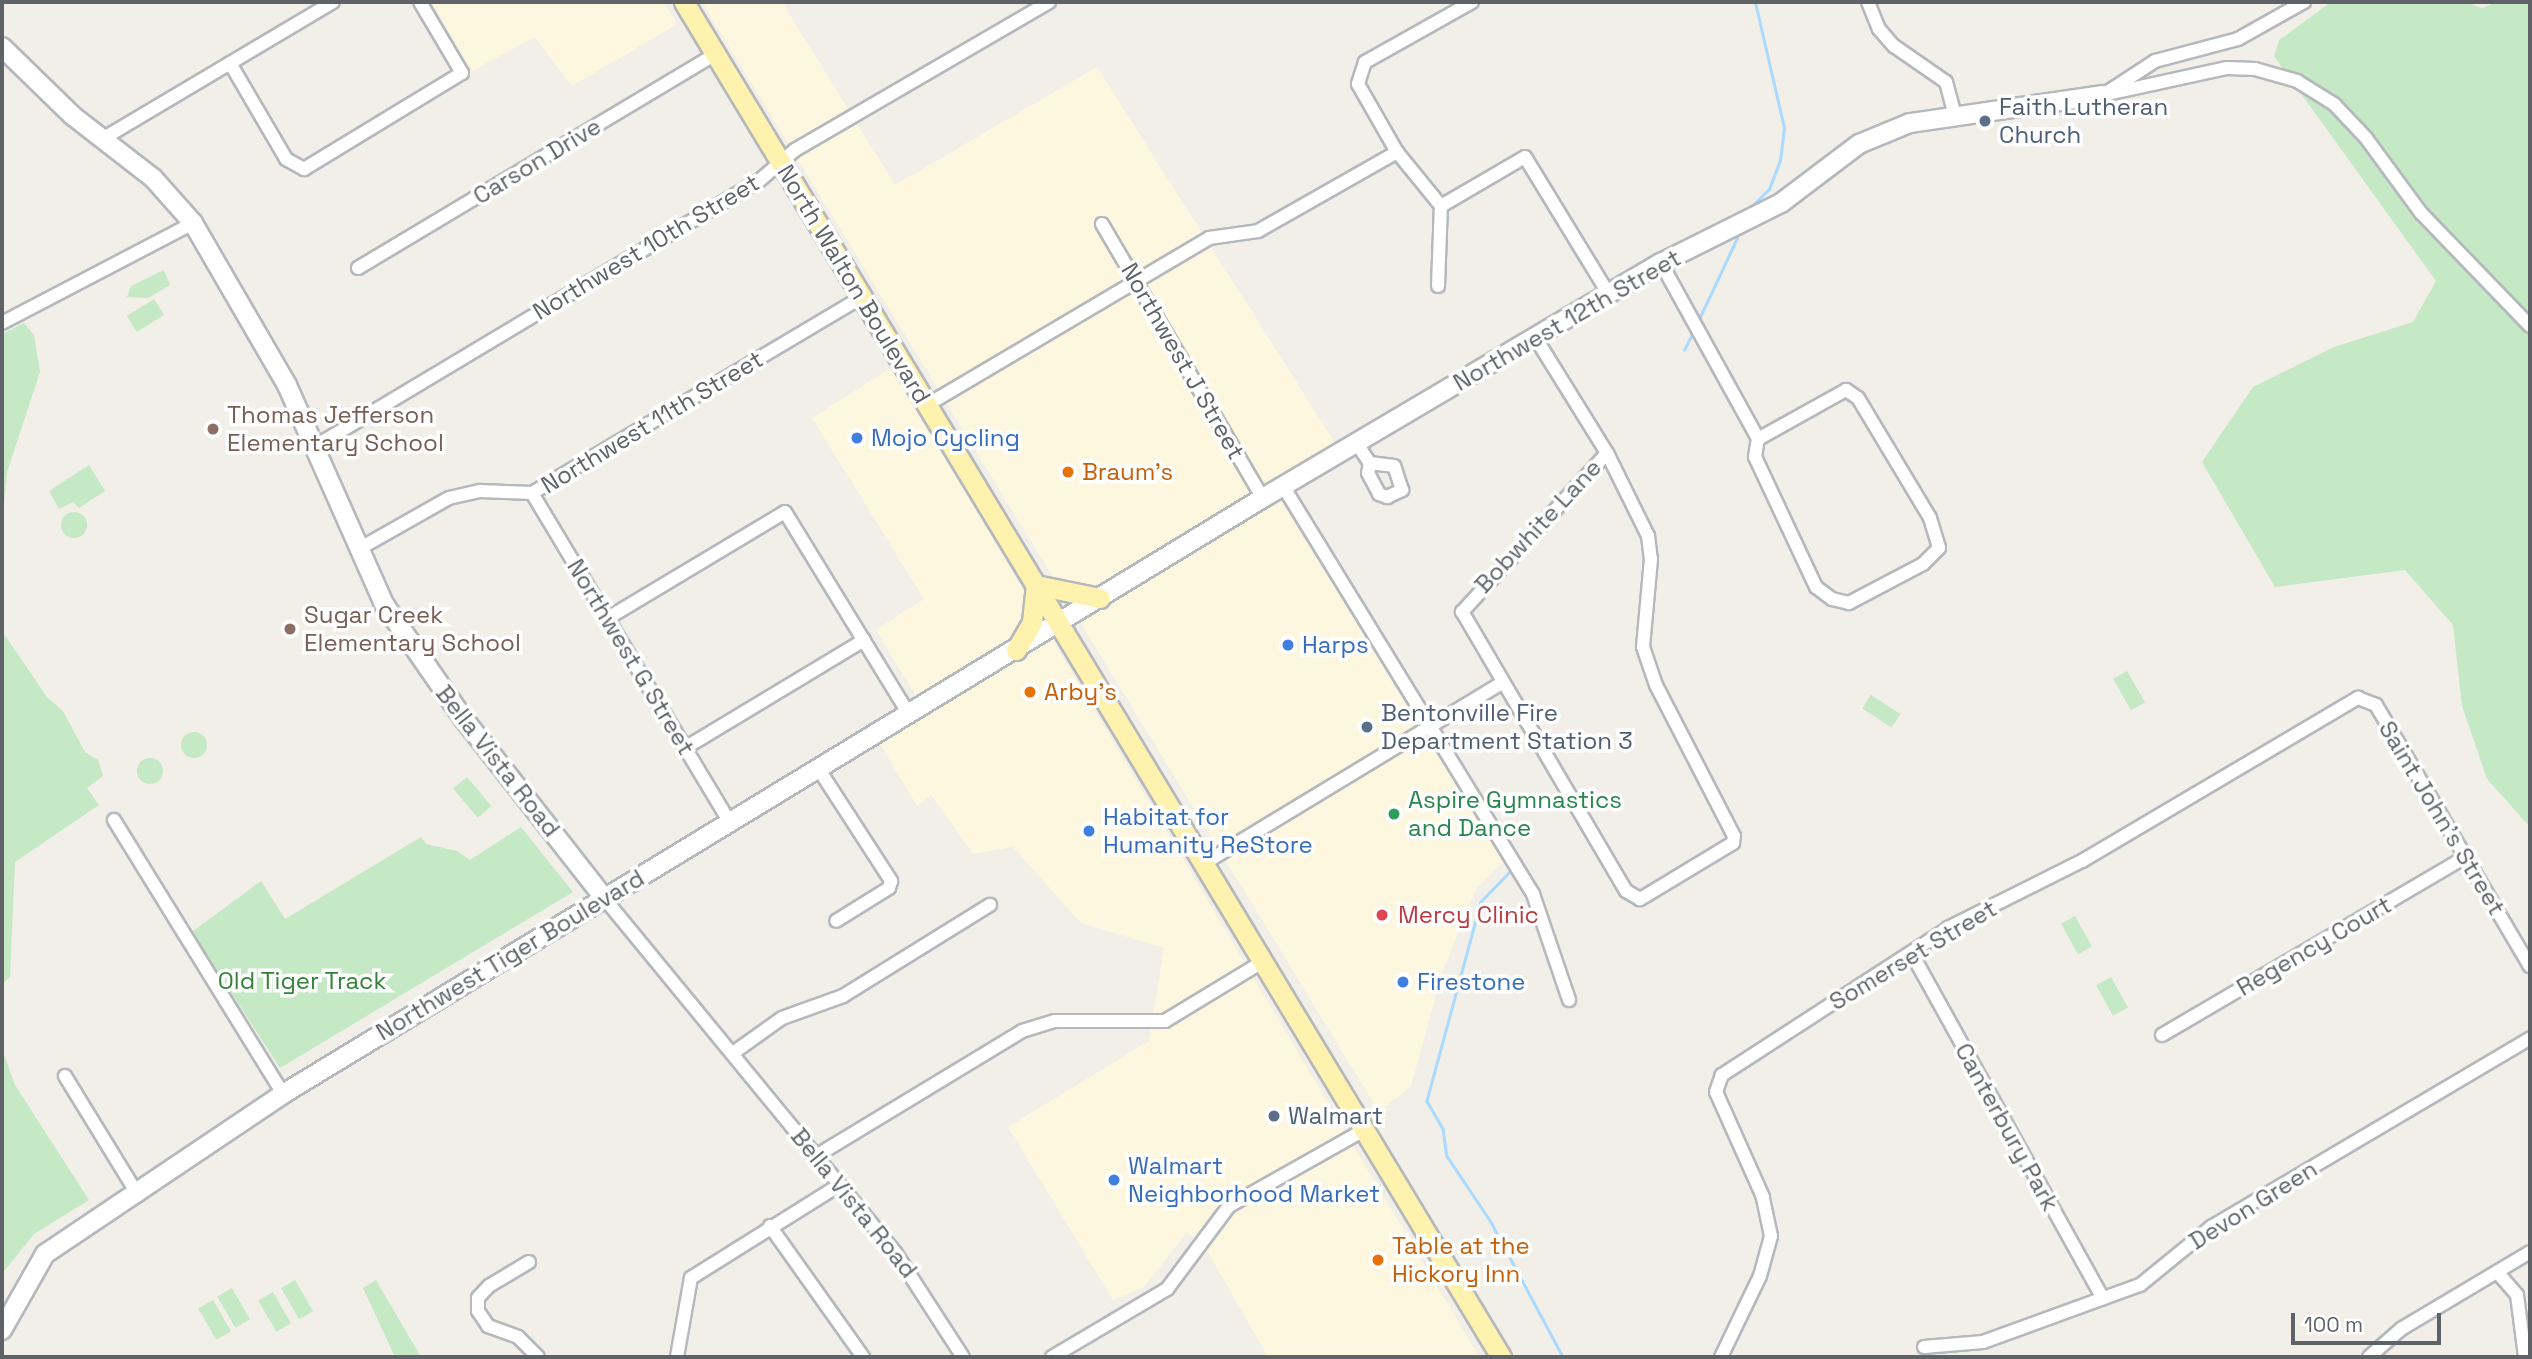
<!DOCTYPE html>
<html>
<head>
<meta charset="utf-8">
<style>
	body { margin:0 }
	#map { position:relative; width:2532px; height:1359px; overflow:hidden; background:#f1efe8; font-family:"Space Grotesk",sans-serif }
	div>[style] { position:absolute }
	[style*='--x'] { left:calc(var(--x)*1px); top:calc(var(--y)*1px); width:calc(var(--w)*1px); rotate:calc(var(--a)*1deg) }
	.commercial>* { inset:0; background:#fef7e0 }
	.green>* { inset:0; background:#c5e8c5; transform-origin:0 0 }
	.round { border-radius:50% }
	.stream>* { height:2.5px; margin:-1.25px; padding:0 1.25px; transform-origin:1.25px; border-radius:1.25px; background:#aadaff }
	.roads { filter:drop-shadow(2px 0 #b5b8bc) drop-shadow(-2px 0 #b5b8bc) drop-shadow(0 2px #b5b8bc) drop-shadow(0 -2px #b5b8bc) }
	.street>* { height:12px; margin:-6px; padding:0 6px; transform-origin:6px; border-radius:6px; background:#fff }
	.secondary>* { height:18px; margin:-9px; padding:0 9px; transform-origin:9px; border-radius:9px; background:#fff }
	.primary>* { height:19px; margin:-9.5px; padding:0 9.5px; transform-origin:9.5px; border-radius:9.5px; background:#fff2af }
	.dots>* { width:19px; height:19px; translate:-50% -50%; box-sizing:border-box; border:4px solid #fff; border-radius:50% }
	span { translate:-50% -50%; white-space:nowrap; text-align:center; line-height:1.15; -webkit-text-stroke:7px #fff; paint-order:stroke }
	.service-label { font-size:24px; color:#4e5e75 }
	.left { translate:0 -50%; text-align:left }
	.street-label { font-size:24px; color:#5f6368 }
	.education-label { font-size:24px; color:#785e54 }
	.shop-label { font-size:24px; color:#366cbe }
	.food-label { font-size:24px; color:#c56008 }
	.leisure-label { font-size:24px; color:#27864d }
	.health-label { font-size:24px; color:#be3a42 }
	.park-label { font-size:24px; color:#348238 }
	.frame { position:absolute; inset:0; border:4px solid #5f6368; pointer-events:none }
	.scale { position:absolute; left:2291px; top:1313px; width:150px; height:32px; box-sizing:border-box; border:4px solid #5f6368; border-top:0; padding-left:9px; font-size:21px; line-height:24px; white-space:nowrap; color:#5f6368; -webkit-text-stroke:5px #fff; paint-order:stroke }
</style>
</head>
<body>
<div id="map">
	<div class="commercial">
		<i style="clip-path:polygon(432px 2px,664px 2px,677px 24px,572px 86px,535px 37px,472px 71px)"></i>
		<i style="clip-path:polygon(702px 2px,782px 2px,895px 185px,1097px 67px,1335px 443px,1269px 481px,1503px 862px,1476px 889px,1442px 973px,1411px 1086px,1379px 1112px)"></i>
		<i style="clip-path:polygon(891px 368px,1479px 1357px,1268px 1357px,1209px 1254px,1187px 1232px,1144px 1287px,1113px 1300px,1008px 1127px,1149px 1041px,1164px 948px,1081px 923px,1013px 847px,973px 854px,931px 795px,917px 806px,870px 727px,916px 696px,876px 630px,924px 599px,812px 418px)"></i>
	</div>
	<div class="green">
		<i style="clip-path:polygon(2331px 2px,2466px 2px,2482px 8px,2497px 2px,2530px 2px,2530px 827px,2487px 779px,2462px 706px,2453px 625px,2405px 570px,2275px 587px,2202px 462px,2253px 387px,2334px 347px,2413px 322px,2436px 281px,2274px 56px,2279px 40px)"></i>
		<i style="clip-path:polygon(164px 270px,170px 285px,148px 298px,127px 297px,131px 286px)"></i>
		<i style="left:154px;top:299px;width:19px;height:32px;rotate:58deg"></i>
		<i style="clip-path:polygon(24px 323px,34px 335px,40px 372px,7px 472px,2px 526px,2px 334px)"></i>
		<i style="clip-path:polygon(89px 465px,105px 491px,79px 508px,73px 502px,59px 509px,49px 491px)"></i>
		<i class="round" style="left:61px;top:512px;width:26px;height:26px"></i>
		<i style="clip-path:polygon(2px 631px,47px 697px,63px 711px,85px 752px,98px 760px,103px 776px,87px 788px,99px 805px,15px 862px,10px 977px,2px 984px)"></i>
		<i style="left:2127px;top:671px;width:36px;height:16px;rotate:60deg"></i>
		<i style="left:1871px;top:695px;width:35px;height:16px;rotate:33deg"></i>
		<i class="round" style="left:181px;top:732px;width:26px;height:26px"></i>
		<i class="round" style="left:137px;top:758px;width:26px;height:26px"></i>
		<i style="left:467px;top:777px;width:38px;height:18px;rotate:50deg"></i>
		<i style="clip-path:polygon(521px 827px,573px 892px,280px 1068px,192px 932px,261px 881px,285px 919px,421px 837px,426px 844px,457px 851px,470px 860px)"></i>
		<i style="left:2075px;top:916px;width:35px;height:16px;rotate:61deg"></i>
		<i style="left:2111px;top:977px;width:35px;height:17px;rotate:61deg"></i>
		<i style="clip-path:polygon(2px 1049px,15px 1085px,89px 1200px,34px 1234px,2px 1274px)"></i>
		<i style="left:295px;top:1280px;width:36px;height:16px;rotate:60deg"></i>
		<i style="clip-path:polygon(376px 1280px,421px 1357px,395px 1357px,363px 1288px)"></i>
		<i style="left:232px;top:1288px;width:36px;height:17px;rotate:60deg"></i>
		<i style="left:273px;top:1292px;width:36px;height:17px;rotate:60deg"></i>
		<i style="left:213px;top:1300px;width:36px;height:17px;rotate:60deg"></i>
	</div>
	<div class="stream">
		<i style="--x:1748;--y:210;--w:30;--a:-45"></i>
		<i style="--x:1769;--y:189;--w:30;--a:-69"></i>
		<i style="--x:1780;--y:161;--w:33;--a:-83"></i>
		<i style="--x:1784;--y:128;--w:129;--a:-103"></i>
		<i style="--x:1700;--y:317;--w:87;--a:-64.9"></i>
		<i style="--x:1684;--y:350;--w:18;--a:-63"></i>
		<i style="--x:1511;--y:871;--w:43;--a:134.1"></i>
		<i style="--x:1481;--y:902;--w:206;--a:105.2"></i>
		<i style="--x:1427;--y:1101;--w:32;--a:60"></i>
		<i style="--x:1443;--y:1129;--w:27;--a:82"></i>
		<i style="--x:1447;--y:1156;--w:79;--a:56.3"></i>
		<i style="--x:1491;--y:1222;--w:153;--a:61.9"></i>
	</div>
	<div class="roads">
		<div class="street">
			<i style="--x:1472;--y:2;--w:123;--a:150.7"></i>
			<i style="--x:1365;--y:62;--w:23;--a:108"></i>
			<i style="--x:1358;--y:84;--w:78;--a:60.2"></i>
			<i style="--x:1397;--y:152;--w:70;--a:50.8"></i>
			<i style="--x:1441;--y:206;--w:97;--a:-30.3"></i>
			<i style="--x:1525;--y:157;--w:159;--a:58.6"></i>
			<i style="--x:1868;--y:2;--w:29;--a:68"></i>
			<i style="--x:1879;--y:29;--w:23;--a:49"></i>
			<i style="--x:1894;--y:46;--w:63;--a:34.7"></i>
			<i style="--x:1946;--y:82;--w:34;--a:75"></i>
			<i style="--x:230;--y:63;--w:111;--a:59.7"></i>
			<i style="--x:286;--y:159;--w:21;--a:29"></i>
			<i style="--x:304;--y:169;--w:185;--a:-31.3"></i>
			<i style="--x:462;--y:73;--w:82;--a:-120.6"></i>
			<i style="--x:2106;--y:93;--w:59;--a:-33.1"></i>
			<i style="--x:2155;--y:61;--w:86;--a:-14.8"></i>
			<i style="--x:2238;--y:39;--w:76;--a:-29.3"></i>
			<i style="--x:2103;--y:95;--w:127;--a:-12.3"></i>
			<i style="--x:2227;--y:68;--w:28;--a:2"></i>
			<i style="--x:2255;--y:69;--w:44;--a:15.9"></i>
			<i style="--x:2297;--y:81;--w:44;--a:31.9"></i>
			<i style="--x:2334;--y:104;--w:47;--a:46.7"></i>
			<i style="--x:2366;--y:138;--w:93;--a:53.7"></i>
			<i style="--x:2421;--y:213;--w:157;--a:46"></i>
			<i style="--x:104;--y:138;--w:266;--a:-30.7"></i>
			<i style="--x:1102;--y:224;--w:318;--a:59.6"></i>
			<i style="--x:1661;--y:263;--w:201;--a:61.1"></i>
			<i style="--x:358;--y:268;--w:416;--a:-30.9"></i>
			<i style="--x:1438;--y:286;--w:80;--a:-87.9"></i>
			<i style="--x:2;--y:323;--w:216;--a:-27.6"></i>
			<i style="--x:1535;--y:337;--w:137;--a:58.2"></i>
			<i style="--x:1607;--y:453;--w:93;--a:63.7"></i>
			<i style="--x:1648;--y:536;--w:23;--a:83"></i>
			<i style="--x:1651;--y:559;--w:88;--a:95.2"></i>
			<i style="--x:1643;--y:647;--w:40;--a:71.1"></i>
			<i style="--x:1656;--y:685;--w:170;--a:62.7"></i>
			<i style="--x:1734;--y:836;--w:7;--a:98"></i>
			<i style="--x:1733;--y:843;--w:109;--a:148.9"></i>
			<i style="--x:1640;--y:899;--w:16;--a:-150"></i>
			<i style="--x:1626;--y:891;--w:324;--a:-120.4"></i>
			<i style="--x:1462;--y:612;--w:215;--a:-47.6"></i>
			<i style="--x:1846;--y:390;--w:14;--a:34"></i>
			<i style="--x:1858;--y:398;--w:140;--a:59"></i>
			<i style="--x:1930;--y:518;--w:31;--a:73"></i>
			<i style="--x:1939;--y:548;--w:23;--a:135"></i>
			<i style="--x:1923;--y:564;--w:84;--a:152.2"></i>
			<i style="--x:1849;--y:603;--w:17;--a:-167"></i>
			<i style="--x:1832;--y:599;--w:20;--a:-143"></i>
			<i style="--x:1816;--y:587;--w:144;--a:-115.1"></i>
			<i style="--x:1755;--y:457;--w:18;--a:-81"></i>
			<i style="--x:1758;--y:439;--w:101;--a:-29.1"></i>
			<i style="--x:927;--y:405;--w:328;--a:-30.6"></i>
			<i style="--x:1209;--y:238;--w:49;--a:-8.1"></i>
			<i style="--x:1258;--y:231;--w:160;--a:-29.6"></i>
			<i style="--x:1357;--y:444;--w:23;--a:56"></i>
			<i style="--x:1370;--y:463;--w:10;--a:101"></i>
			<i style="--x:1368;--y:473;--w:24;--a:62"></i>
			<i style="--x:1379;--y:494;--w:9;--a:21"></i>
			<i style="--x:1387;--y:497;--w:17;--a:-25"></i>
			<i style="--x:1402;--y:490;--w:25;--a:-108"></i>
			<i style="--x:1394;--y:466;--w:24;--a:-173"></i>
			<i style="--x:314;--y:447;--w:520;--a:-30.91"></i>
			<i style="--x:760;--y:180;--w:46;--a:-40.6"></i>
			<i style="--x:795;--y:150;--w:294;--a:-30.2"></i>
			<i style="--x:1283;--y:486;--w:479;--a:58.5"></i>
			<i style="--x:1533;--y:894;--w:112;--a:71.2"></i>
			<i style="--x:532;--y:493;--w:383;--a:59"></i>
			<i style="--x:357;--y:550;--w:106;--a:-29.5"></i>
			<i style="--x:449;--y:498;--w:32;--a:-13"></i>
			<i style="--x:480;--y:491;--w:52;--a:2.2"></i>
			<i style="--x:532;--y:493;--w:384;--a:-30.7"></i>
			<i style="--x:608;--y:618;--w:206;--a:-30.9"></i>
			<i style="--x:785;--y:512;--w:236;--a:58.5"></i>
			<i style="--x:685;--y:748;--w:209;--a:-31.1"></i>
			<i style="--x:818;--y:768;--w:135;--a:57.1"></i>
			<i style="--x:891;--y:881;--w:7;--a:106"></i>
			<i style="--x:889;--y:888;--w:62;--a:148.1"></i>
			<i style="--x:114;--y:820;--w:322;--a:58.3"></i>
			<i style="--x:1203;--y:864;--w:350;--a:-31.2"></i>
			<i style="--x:604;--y:898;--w:458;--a:50.6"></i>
			<i style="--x:895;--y:1252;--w:125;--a:57.1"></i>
			<i style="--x:1912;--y:954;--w:394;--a:61"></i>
			<i style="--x:2162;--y:1035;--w:351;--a:-30.4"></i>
			<i style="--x:733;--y:1053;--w:60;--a:-35.5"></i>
			<i style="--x:782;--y:1018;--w:65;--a:-19.8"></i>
			<i style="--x:843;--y:996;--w:173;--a:-31.8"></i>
			<i style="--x:65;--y:1076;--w:140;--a:58.5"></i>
			<i style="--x:816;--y:1156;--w:241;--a:-31.2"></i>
			<i style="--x:1022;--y:1031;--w:34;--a:-17"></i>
			<i style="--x:1055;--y:1021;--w:110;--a:0"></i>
			<i style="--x:1165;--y:1021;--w:114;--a:-31.3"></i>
			<i style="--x:770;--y:1226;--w:161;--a:54.6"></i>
			<i style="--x:529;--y:1262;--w:47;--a:149"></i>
			<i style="--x:489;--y:1286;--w:16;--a:133"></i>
			<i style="--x:478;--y:1298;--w:13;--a:90"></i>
			<i style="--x:478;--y:1311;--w:18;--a:56"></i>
			<i style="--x:488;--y:1326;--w:32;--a:20"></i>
			<i style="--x:518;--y:1337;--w:28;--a:45"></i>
			<i style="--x:2498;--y:1273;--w:29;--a:49"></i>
			<i style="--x:2517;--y:1295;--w:63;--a:82.6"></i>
			<i style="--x:1924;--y:1347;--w:59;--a:-4.8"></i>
			<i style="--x:1983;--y:1342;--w:167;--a:-20"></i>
			<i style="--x:2140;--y:1285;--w:92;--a:-39.2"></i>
			<i style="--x:2211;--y:1227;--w:371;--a:-30.6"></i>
			<i style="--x:677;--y:1357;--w:80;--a:-80"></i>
			<i style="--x:691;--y:1278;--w:175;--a:-32.1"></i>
			<i style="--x:1052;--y:1357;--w:134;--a:-30.6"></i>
			<i style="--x:1167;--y:1289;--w:104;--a:-53.2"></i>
			<i style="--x:1229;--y:1206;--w:155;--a:-29.4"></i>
			<i style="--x:1721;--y:1357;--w:90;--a:-64.3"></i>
			<i style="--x:1760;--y:1276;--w:41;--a:-74.6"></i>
			<i style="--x:1771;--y:1236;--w:40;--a:-102"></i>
			<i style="--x:1763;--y:1197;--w:115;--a:-114.1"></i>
			<i style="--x:1716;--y:1092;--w:18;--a:-71"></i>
			<i style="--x:1722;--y:1075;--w:270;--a:-33"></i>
			<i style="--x:1948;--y:928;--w:150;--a:-26.6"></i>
			<i style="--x:2082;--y:861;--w:321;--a:-30.6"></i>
			<i style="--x:2358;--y:698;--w:19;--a:21"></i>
			<i style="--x:2376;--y:705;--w:303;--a:59.5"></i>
			<i style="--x:2369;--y:1357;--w:43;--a:-41.2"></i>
			<i style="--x:2401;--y:1329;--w:150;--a:-30.8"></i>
		</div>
		<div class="secondary">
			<i style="--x:2;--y:47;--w:99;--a:44.2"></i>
			<i style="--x:73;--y:116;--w:101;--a:37.8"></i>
			<i style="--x:153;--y:178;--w:60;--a:48.4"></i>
			<i style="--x:193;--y:223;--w:187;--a:59.9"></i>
			<i style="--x:287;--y:385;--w:240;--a:66.1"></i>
			<i style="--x:384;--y:604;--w:139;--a:55.3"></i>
			<i style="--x:463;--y:718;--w:229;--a:51.9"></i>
			<i style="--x:2;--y:1330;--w:87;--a:-60.5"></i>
			<i style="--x:45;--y:1254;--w:287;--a:-33.9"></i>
			<i style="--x:283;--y:1094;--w:1147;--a:-31.31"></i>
			<i style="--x:1263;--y:498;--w:462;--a:-30.6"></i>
			<i style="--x:1661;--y:263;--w:134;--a:-26.6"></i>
			<i style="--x:1781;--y:203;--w:98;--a:-37.1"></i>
			<i style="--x:1859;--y:144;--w:55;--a:-22.4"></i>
			<i style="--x:1910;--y:123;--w:195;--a:-8.3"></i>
		</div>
		<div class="primary">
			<i style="--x:684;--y:2;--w:1582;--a:58.91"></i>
			<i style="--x:1016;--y:650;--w:32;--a:-60"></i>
			<i style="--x:1032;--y:622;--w:37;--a:-84"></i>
			<i style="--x:1036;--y:585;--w:65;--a:11.5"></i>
		</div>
	</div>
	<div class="dots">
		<i style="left:1985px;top:121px;background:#5c6f8a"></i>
		<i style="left:213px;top:429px;background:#8d6e63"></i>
		<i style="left:857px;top:438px;background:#3f7fe0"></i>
		<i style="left:1068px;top:472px;background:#e8710a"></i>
		<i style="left:290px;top:629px;background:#8d6e63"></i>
		<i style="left:1288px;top:645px;background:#3f7fe0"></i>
		<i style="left:1030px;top:692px;background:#e8710a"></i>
		<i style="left:1367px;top:727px;background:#5c6f8a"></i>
		<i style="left:1394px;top:814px;background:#2e9e5b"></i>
		<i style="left:1089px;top:831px;background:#3f7fe0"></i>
		<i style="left:1382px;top:915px;background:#e0444e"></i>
		<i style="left:1403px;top:982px;background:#3f7fe0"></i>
		<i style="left:1274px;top:1116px;background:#5c6f8a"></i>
		<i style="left:1114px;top:1180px;background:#3f7fe0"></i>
		<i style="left:1378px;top:1260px;background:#e8710a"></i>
	</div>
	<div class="service-label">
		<span class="left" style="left:1999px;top:121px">Faith Lutheran<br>Church</span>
		<span class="left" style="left:1381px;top:727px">Bentonville Fire<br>Department Station 3</span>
		<span class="left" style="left:1288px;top:1116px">Walmart</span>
	</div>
	<div class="street-label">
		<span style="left:537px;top:161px;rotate:-31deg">Carson Drive</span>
		<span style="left:646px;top:247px;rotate:-31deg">Northwest 10th Street</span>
		<span style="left:854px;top:284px;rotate:59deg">North Walton Boulevard</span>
		<span style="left:1567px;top:320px;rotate:-30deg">Northwest 12th Street</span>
		<span style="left:1183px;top:361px;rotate:60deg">Northwest J Street</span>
		<span style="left:652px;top:422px;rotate:-31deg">Northwest 11th Street</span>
		<span style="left:1538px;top:526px;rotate:-47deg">Bobwhite Lane</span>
		<span style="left:631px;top:657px;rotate:59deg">Northwest G Street</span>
		<span style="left:498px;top:761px;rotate:52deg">Bella Vista Road</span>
		<span style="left:2442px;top:818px;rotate:59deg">Saint John's Street</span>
		<span style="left:2314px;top:946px;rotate:-30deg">Regency Court</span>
		<span style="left:510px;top:955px;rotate:-31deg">Northwest Tiger Boulevard</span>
		<span style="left:1913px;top:955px;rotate:-31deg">Somerset Street</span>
		<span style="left:2007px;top:1127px;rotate:61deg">Canterbury Park</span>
		<span style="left:854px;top:1203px;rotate:51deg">Bella Vista Road</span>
		<span style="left:2253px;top:1205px;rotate:-32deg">Devon Green</span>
	</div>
	<div class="education-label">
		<span class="left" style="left:227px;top:429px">Thomas Jefferson<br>Elementary School</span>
		<span class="left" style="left:304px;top:629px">Sugar Creek<br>Elementary School</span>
	</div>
	<div class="shop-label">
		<span class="left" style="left:871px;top:438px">Mojo Cycling</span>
		<span class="left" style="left:1302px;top:645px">Harps</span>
		<span class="left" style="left:1103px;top:831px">Habitat for<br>Humanity ReStore</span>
		<span class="left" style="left:1417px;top:982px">Firestone</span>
		<span class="left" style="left:1128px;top:1180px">Walmart<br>Neighborhood Market</span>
	</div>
	<div class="food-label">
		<span class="left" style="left:1082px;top:472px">Braum's</span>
		<span class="left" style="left:1044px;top:692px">Arby's</span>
		<span class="left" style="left:1392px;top:1260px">Table at the<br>Hickory Inn</span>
	</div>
	<div class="leisure-label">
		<span class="left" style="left:1408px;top:814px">Aspire Gymnastics<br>and Dance</span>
	</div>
	<div class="health-label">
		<span class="left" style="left:1398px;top:915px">Mercy Clinic</span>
	</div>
	<div class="park-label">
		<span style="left:302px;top:981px">Old Tiger Track</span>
	</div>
	<div class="frame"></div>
	<div class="scale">100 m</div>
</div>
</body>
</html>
